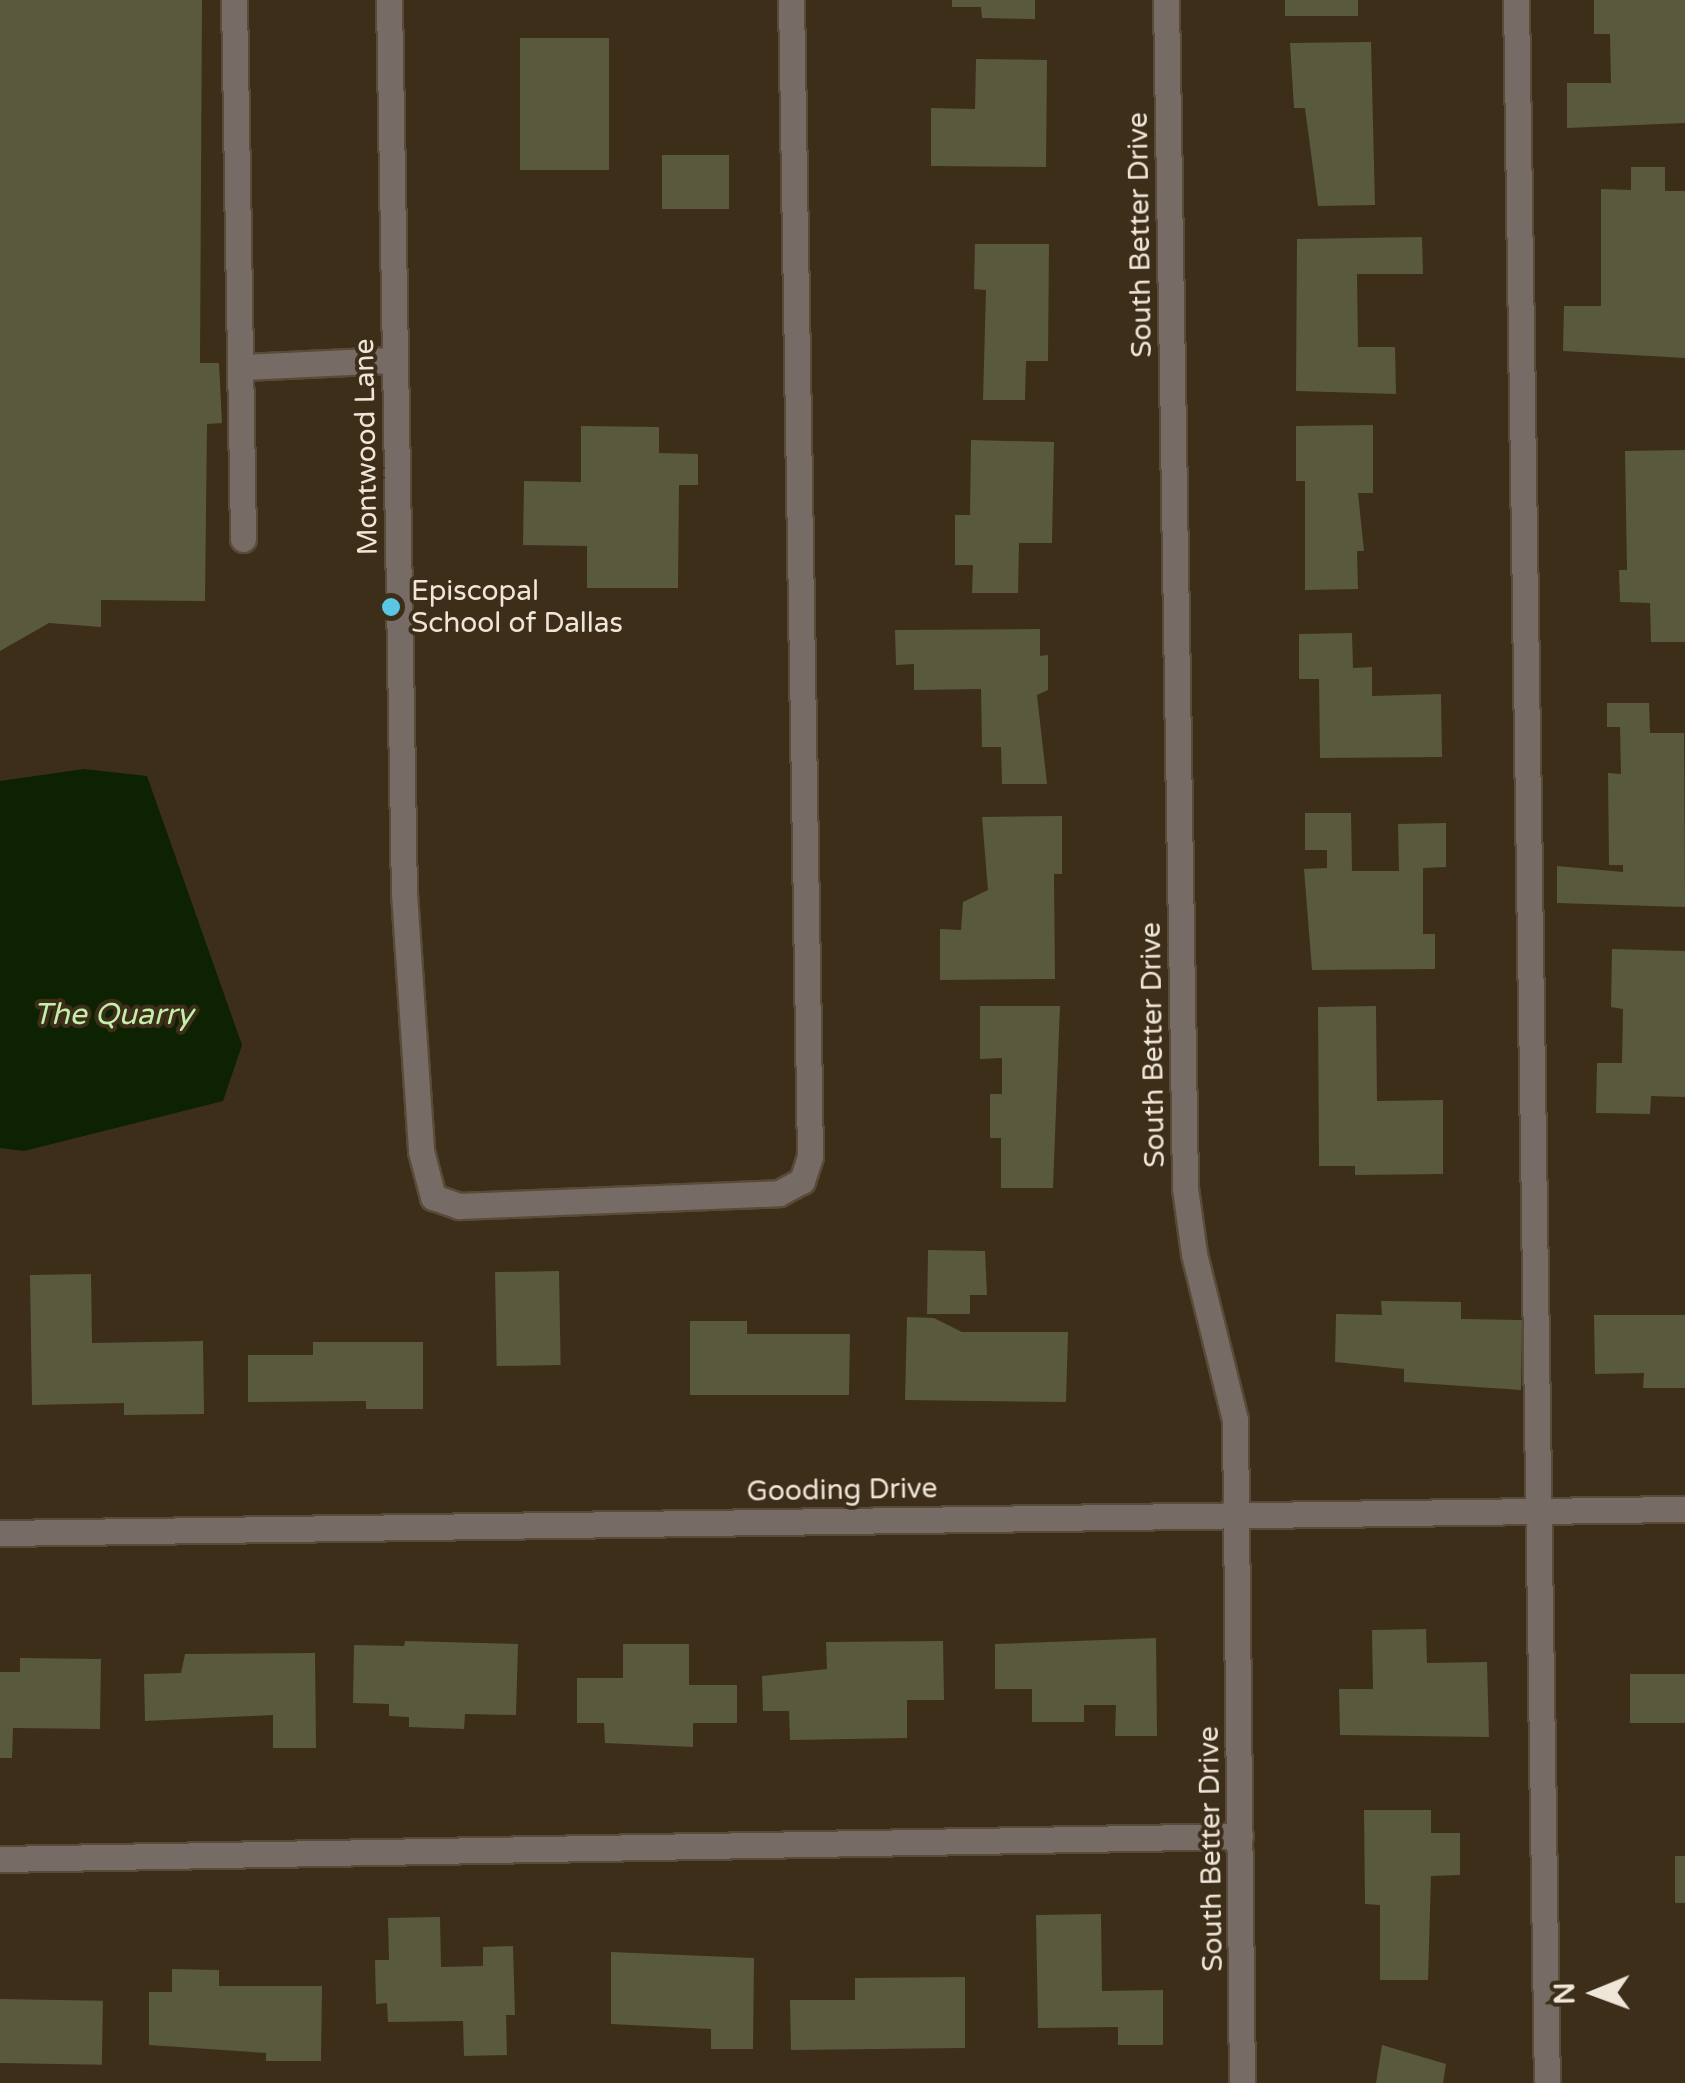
<!DOCTYPE html>
<html>
<head>
<meta charset="utf-8">
<style>
	body { margin:0 }
	#map { position:relative; width:1685px; height:2083px; overflow:hidden; background:#3c2e18; font-family:"Varela Round",sans-serif }
	div>[style] { position:absolute }
	[style*='--x'] { left:calc(var(--x)*1px); top:calc(var(--y)*1px); width:calc(var(--w)*1px); rotate:calc(var(--a)*1deg) }
	.water>* { inset:0; background:#0c2200 }
	.building>* { inset:0; background:#59593e; transform-origin:0 0 }
	.roads { filter:drop-shadow(2px 0 #594b37) drop-shadow(-2px 0 #594b37) drop-shadow(0 2px #594b37) drop-shadow(0 -2px #594b37) }
	.minor>* { height:25px; margin:-12.5px; padding:0 12.5px; transform-origin:12.5px; border-radius:12.5px; background:#776b65 }
	.dots>* { width:28px; height:28px; translate:-50% -50%; box-sizing:border-box; border:5px solid #3c2e18; border-radius:50% }
	span { translate:-50% -50%; white-space:nowrap; text-align:center; line-height:1.15; -webkit-text-stroke:8px #3c2e18; paint-order:stroke }
	.street-label { font-size:28px; color:#efe6d9 }
	.poi-label { font-size:28px; color:#efe6d9 }
	.left { translate:0 -50%; text-align:left }
	.water-label { font-size:30px; color:#c3eeab; font-style:italic }
	.north { position:absolute; left:1545px; top:1943px; width:100px; height:100px; -webkit-text-stroke:8px #3c2e18; paint-order:stroke; rotate:269deg; font-size:28px; font-weight:700; line-height:40px; text-align:center; color:#efe6d9 }
	.north::after { content:''; display:block; margin:auto; width:35px; height:45px; background:#efe6d9; clip-path:polygon(50% 0,100% 100%,50% 72%,0 100%) }
</style>
</head>
<body>
<div id="map">
	<div class="water">
		<i style="clip-path:polygon(84px 769px,147px 776px,242px 1045px,223px 1101px,24px 1151px,0 1148px,0 781px)"></i>
	</div>
	<div class="building">
		<i style="clip-path:polygon(0 0,202px 0,200px 363px,219px 363px,222px 423px,207px 424px,205px 601px,101px 600px,101px 627px,49px 623px,0 651px)"></i>
		<i style="clip-path:polygon(952px 0,1035px 0,1035px 19px,982px 18px,981px 7px,952px 7px)"></i>
		<i style="left:1285px;top:0;width:73px;height:16px"></i>
		<i style="clip-path:polygon(1594px 0,1685px 0,1685px 123px,1567px 128px,1567px 83px,1611px 83px,1610px 34px,1594px 34px)"></i>
		<i style="left:609px;top:38px;width:132px;height:89px;rotate:90deg"></i>
		<i style="clip-path:polygon(1371px 42px,1375px 205px,1318px 206px,1305px 108px,1294px 108px,1290px 43px)"></i>
		<i style="clip-path:polygon(976px 59px,1047px 60px,1046px 167px,931px 166px,931px 108px,975px 109px)"></i>
		<i style="left:662px;top:155px;width:67px;height:54px"></i>
		<i style="clip-path:polygon(1631px 167px,1665px 167px,1665px 191px,1685px 191px,1685px 358px,1563px 351px,1564px 306px,1601px 306px,1601px 189px,1631px 190px)"></i>
		<i style="clip-path:polygon(1422px 237px,1423px 274px,1357px 274px,1358px 347px,1395px 347px,1396px 394px,1296px 391px,1297px 239px)"></i>
		<i style="clip-path:polygon(975px 244px,1049px 244px,1048px 361px,1026px 361px,1025px 400px,983px 400px,986px 290px,974px 289px)"></i>
		<i style="clip-path:polygon(1373px 425px,1373px 493px,1358px 493px,1364px 551px,1357px 551px,1358px 589px,1305px 590px,1305px 481px,1296px 481px,1296px 426px)"></i>
		<i style="clip-path:polygon(581px 426px,659px 427px,659px 453px,698px 454px,698px 485px,679px 485px,678px 588px,587px 588px,587px 546px,523px 545px,524px 481px,581px 482px)"></i>
		<i style="clip-path:polygon(971px 440px,1054px 442px,1052px 543px,1019px 543px,1018px 593px,972px 593px,973px 565px,955px 565px,955px 515px,970px 515px)"></i>
		<i style="clip-path:polygon(1685px 450px,1685px 642px,1651px 642px,1650px 603px,1620px 602px,1619px 570px,1627px 570px,1625px 451px)"></i>
		<i style="clip-path:polygon(1040px 629px,1040px 656px,1048px 655px,1048px 690px,1037px 695px,1047px 784px,1002px 784px,1001px 747px,982px 747px,981px 689px,914px 690px,914px 664px,896px 665px,895px 630px)"></i>
		<i style="clip-path:polygon(1352px 633px,1353px 668px,1372px 667px,1372px 696px,1441px 694px,1442px 757px,1320px 758px,1319px 679px,1299px 679px,1299px 634px)"></i>
		<i style="clip-path:polygon(1607px 703px,1649px 703px,1650px 733px,1684px 733px,1685px 907px,1557px 903px,1557px 866px,1623px 872px,1623px 865px,1609px 865px,1608px 773px,1621px 774px,1620px 727px,1607px 727px)"></i>
		<i style="clip-path:polygon(1305px 813px,1351px 813px,1352px 871px,1399px 871px,1398px 824px,1446px 823px,1446px 867px,1423px 868px,1423px 934px,1435px 934px,1435px 969px,1312px 970px,1304px 869px,1327px 868px,1327px 850px,1305px 850px)"></i>
		<i style="clip-path:polygon(1062px 816px,1062px 874px,1054px 874px,1055px 979px,940px 980px,940px 929px,961px 930px,963px 902px,988px 890px,982px 817px)"></i>
		<i style="clip-path:polygon(1612px 949px,1685px 951px,1685px 1097px,1651px 1096px,1650px 1114px,1596px 1113px,1597px 1063px,1622px 1063px,1623px 1009px,1611px 1007px)"></i>
		<i style="clip-path:polygon(980px 1006px,1060px 1006px,1053px 1188px,1001px 1188px,1001px 1138px,990px 1138px,990px 1094px,1002px 1094px,1002px 1058px,980px 1059px)"></i>
		<i style="clip-path:polygon(1376px 1006px,1377px 1101px,1443px 1100px,1443px 1174px,1355px 1175px,1355px 1166px,1319px 1166px,1318px 1007px)"></i>
		<i style="clip-path:polygon(928px 1250px,985px 1251px,987px 1295px,970px 1295px,970px 1314px,927px 1314px)"></i>
		<i style="left:559px;top:1271px;width:94px;height:64px;rotate:89deg"></i>
		<i style="clip-path:polygon(91px 1274px,92px 1343px,203px 1341px,204px 1414px,124px 1415px,124px 1403px,32px 1405px,30px 1275px)"></i>
		<i style="clip-path:polygon(1381px 1301px,1461px 1302px,1461px 1319px,1522px 1320px,1521px 1390px,1404px 1382px,1404px 1369px,1335px 1362px,1336px 1314px,1382px 1315px)"></i>
		<i style="clip-path:polygon(1594px 1315px,1685px 1315px,1685px 1388px,1643px 1388px,1644px 1373px,1595px 1374px)"></i>
		<i style="clip-path:polygon(907px 1317px,934px 1318px,962px 1332px,1068px 1332px,1066px 1402px,905px 1400px)"></i>
		<i style="clip-path:polygon(690px 1321px,747px 1321px,747px 1334px,850px 1334px,849px 1395px,690px 1395px)"></i>
		<i style="clip-path:polygon(313px 1342px,423px 1342px,423px 1409px,366px 1409px,366px 1401px,248px 1402px,248px 1355px,313px 1355px)"></i>
		<i style="clip-path:polygon(1426px 1629px,1427px 1663px,1487px 1662px,1489px 1737px,1340px 1735px,1339px 1689px,1373px 1689px,1372px 1630px)"></i>
		<i style="clip-path:polygon(1156px 1638px,1157px 1736px,1115px 1736px,1116px 1705px,1084px 1705px,1084px 1722px,1032px 1722px,1032px 1689px,995px 1689px,995px 1644px)"></i>
		<i style="clip-path:polygon(405px 1641px,518px 1644px,516px 1715px,465px 1714px,464px 1729px,409px 1727px,409px 1717px,389px 1716px,389px 1704px,353px 1703px,354px 1645px,404px 1646px)"></i>
		<i style="clip-path:polygon(943px 1641px,944px 1700px,907px 1700px,907px 1738px,790px 1740px,789px 1711px,763px 1711px,762px 1676px,827px 1669px,826px 1642px)"></i>
		<i style="clip-path:polygon(623px 1644px,689px 1644px,689px 1685px,737px 1685px,737px 1723px,693px 1723px,693px 1747px,605px 1743px,604px 1723px,577px 1723px,577px 1678px,623px 1678px)"></i>
		<i style="clip-path:polygon(315px 1653px,316px 1748px,273px 1748px,273px 1715px,145px 1721px,144px 1674px,181px 1673px,185px 1654px)"></i>
		<i style="clip-path:polygon(20px 1658px,101px 1659px,100px 1729px,13px 1728px,12px 1758px,0 1758px,0 1672px,20px 1672px)"></i>
		<i style="left:1630px;top:1674px;width:55px;height:49px"></i>
		<i style="clip-path:polygon(1364px 1810px,1431px 1810px,1431px 1833px,1460px 1833px,1460px 1875px,1431px 1876px,1428px 1980px,1380px 1980px,1380px 1905px,1365px 1904px)"></i>
		<i style="left:1675px;top:1856px;width:10px;height:47px"></i>
		<i style="clip-path:polygon(1101px 1914px,1102px 1991px,1163px 1990px,1163px 2045px,1118px 2045px,1118px 2027px,1038px 2028px,1036px 1915px)"></i>
		<i style="clip-path:polygon(440px 1917px,441px 1967px,483px 1966px,483px 1947px,513px 1946px,515px 2015px,506px 2015px,507px 2055px,464px 2056px,463px 2021px,388px 2022px,387px 2003px,376px 2004px,375px 1960px,389px 1960px,388px 1918px)"></i>
		<i style="clip-path:polygon(611px 1952px,754px 1958px,753px 2049px,711px 2049px,711px 2029px,611px 2024px)"></i>
		<i style="clip-path:polygon(172px 1969px,219px 1970px,219px 1986px,322px 1986px,321px 2061px,266px 2061px,266px 2053px,149px 2045px,149px 1992px,172px 1992px)"></i>
		<i style="clip-path:polygon(965px 1977px,965px 2048px,791px 2050px,790px 2000px,855px 2000px,855px 1978px)"></i>
		<i style="left:0;top:1999px;width:103px;height:64px;rotate:1deg"></i>
		<i style="clip-path:polygon(1382px 2045px,1446px 2064px,1443px 2083px,1376px 2083px)"></i>
	</div>
	<div class="roads">
		<div class="minor">
			<i style="--x:234;--y:0;--w:539;--a:89.04"></i>
			<i style="--x:389;--y:0;--w:893;--a:89.04"></i>
			<i style="--x:404;--y:893;--w:259;--a:86.2"></i>
			<i style="--x:421;--y:1151;--w:48;--a:75.4"></i>
			<i style="--x:433;--y:1197;--w:28;--a:19"></i>
			<i style="--x:459;--y:1206;--w:320;--a:-2.3"></i>
			<i style="--x:779;--y:1193;--w:26;--a:-28"></i>
			<i style="--x:802;--y:1181;--w:26;--a:-72"></i>
			<i style="--x:810;--y:1156;--w:1156;--a:-90.94"></i>
			<i style="--x:1166;--y:0;--w:1188;--a:89.08"></i>
			<i style="--x:1185;--y:1188;--w:67;--a:82.2"></i>
			<i style="--x:1194;--y:1254;--w:171;--a:76.1"></i>
			<i style="--x:1235;--y:1420;--w:663;--a:89.4"></i>
			<i style="--x:1516;--y:0;--w:2083;--a:89.15"></i>
			<i style="--x:245;--y:367;--w:150;--a:-2.7"></i>
			<i style="--x:0;--y:1533;--w:1685;--a:-0.82"></i>
			<i style="--x:0;--y:1859;--w:1240;--a:-1.06"></i>
		</div>
	</div>
	<div class="dots">
		<i style="left:391px;top:607px;background:#5ac8e5"></i>
	</div>
	<div class="street-label">
		<span style="left:1140px;top:235px;rotate:-91deg">South Better Drive</span>
		<span style="left:366px;top:447px;rotate:-91deg">Montwood Lane</span>
		<span style="left:1153px;top:1045px;rotate:-91deg">South Better Drive</span>
		<span style="left:842px;top:1490px;rotate:-1deg">Gooding Drive</span>
		<span style="left:1211px;top:1849px;rotate:-91deg">South Better Drive</span>
	</div>
	<div class="poi-label">
		<span class="left" style="left:411px;top:607px">Episcopal<br>School of Dallas</span>
	</div>
	<div class="water-label">
		<span style="left:113px;top:1015px">The Quarry</span>
	</div>
	<div class="north">N</div>
</div>
</body>
</html>
